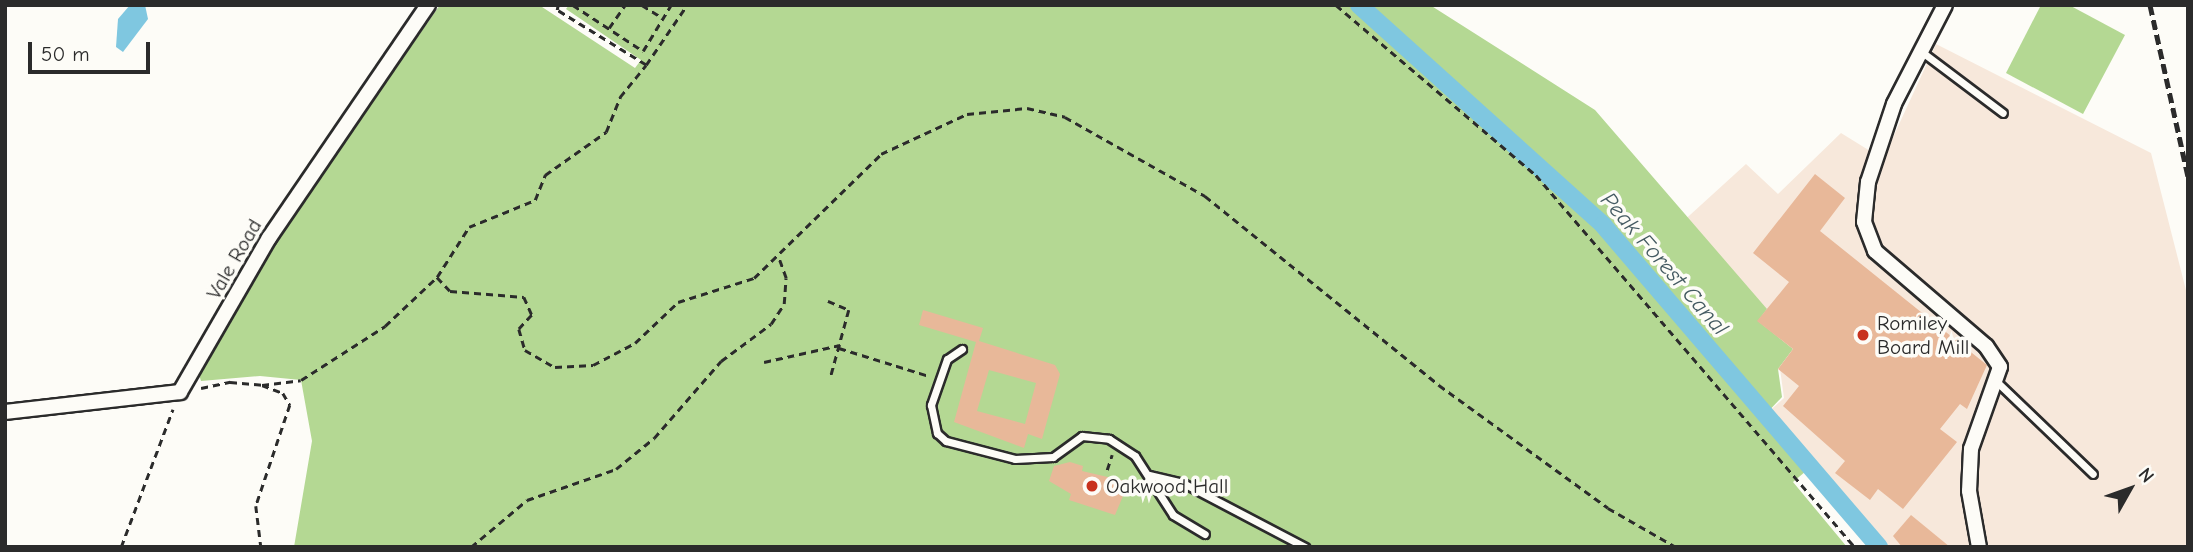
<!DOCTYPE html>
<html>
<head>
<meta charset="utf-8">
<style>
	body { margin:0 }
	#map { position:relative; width:2193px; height:552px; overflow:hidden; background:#fdfcf7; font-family:"Comic Neue",sans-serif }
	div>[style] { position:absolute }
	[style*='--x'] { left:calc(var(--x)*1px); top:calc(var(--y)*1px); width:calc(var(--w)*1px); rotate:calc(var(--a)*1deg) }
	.built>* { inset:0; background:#f7e8db }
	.green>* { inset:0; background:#b4d893 }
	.water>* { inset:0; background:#7fc7e0 }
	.canal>* { height:18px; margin:-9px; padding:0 9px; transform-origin:9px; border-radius:9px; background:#7fc7e0 }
	.building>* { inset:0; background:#e8b899 }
	.path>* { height:2.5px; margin-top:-1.25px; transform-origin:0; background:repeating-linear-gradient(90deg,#2b2b2b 0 7px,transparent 0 12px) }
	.roads { filter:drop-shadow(2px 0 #2b2b2b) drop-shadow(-2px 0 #2b2b2b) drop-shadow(0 2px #2b2b2b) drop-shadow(0 -2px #2b2b2b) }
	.lane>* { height:7px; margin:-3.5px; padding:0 3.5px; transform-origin:3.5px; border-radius:3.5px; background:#fdfcf7 }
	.street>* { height:14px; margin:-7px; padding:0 7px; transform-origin:7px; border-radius:7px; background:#fdfcf7 }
	.rail>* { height:5px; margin-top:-2.5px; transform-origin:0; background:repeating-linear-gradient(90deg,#2b2b2b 0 10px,transparent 0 15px) }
	.dots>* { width:19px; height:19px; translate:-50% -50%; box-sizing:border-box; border:4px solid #fdfcf7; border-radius:50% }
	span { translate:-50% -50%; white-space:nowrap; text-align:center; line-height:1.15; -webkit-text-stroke:7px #fdfcf7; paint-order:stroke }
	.street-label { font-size:21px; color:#2b2b2b }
	.poi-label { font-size:21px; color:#2b2b2b }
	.left { translate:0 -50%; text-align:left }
	.water-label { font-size:23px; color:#445a61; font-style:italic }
	.frame { position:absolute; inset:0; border:7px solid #2b2b2b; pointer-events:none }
	.north { position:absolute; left:2095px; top:454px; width:70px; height:70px; -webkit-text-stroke:5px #fdfcf7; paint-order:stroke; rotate:50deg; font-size:19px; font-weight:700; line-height:28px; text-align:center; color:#2b2b2b }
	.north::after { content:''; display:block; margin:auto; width:24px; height:32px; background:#2b2b2b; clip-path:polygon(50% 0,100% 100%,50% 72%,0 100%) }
	.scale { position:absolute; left:28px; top:42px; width:122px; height:32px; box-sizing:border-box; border:4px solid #2b2b2b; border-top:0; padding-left:9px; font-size:21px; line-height:24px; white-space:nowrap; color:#2b2b2b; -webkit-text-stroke:5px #fdfcf7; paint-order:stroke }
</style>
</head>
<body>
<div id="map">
	<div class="built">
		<i style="clip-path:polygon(1936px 44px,2151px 153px,2188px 298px,2188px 547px,1884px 547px,1807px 456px,1763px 417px,1784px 398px,1780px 369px,1797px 349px,1771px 315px,1679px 225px,1746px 164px,1778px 194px,1841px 133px,1883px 159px)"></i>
	</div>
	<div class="green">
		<i style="clip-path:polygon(440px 5px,539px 5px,635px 68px,641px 60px,566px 9px,569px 5px,1430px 5px,1595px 110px,1767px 309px,1758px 321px,1793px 349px,1778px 369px,1782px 397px,1763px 417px,1812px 466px,1793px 482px,1847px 547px,294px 547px,312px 441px,301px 380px,260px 376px,201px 381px,198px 371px,298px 207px)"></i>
		<i style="clip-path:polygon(2041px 5px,2069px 5px,2125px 35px,2083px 114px,2006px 73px)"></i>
	</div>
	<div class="water">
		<i style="clip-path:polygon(130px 5px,145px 5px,148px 19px,123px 52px,116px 47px,118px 19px)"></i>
	</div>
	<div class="canal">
		<i style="--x:1359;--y:5;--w:329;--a:42"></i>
		<i style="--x:1603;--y:225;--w:424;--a:49.4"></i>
	</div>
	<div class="building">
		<i style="clip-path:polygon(1815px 174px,1845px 198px,1820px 231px,1987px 365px,1967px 409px,1960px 404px,1940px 429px,1957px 442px,1903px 509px,1878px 489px,1870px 500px,1835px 473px,1845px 461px,1783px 406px,1799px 386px,1778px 369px,1793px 349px,1757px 321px,1789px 282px,1753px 253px)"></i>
		<i style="clip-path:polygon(evenodd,923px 310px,983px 328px,979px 341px,1055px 365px,1060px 374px,1042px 439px,1028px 434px,1024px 448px,954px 422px,976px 342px,919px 325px,923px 310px,989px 370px,1036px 383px,1025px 424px,977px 411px,989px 370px)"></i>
		<i style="clip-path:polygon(1070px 462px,1083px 466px,1082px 471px,1129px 482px,1115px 515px,1069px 500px,1071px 494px,1049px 481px,1054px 466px)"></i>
		<i style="clip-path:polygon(1911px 515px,1950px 547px,1902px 547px,1893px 536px)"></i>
	</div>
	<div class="path">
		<i style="--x:573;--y:5;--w:84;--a:33.3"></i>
		<i style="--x:643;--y:51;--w:54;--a:-58.7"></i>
		<i style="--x:642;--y:5;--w:25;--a:32"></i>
		<i style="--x:1336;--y:5;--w:262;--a:40.4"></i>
		<i style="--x:1536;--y:175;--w:490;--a:49.4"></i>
		<i style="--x:609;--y:28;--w:28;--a:-55"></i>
		<i style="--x:646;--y:65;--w:73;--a:-55.7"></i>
		<i style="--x:437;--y:277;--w:19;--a:47"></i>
		<i style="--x:450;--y:291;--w:74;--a:4.6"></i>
		<i style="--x:524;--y:297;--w:20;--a:66"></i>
		<i style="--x:532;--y:315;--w:19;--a:133"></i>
		<i style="--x:519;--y:329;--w:22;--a:74"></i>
		<i style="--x:525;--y:350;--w:34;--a:30"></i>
		<i style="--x:555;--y:367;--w:38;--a:-3"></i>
		<i style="--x:593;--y:365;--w:47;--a:-27.6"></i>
		<i style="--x:635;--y:343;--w:59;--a:-43.6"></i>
		<i style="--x:678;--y:302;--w:80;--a:-17.5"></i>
		<i style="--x:754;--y:278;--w:177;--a:-44.3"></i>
		<i style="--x:881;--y:154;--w:95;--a:-24.9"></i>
		<i style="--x:967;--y:114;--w:60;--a:-5.7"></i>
		<i style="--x:1027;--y:108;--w:39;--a:13"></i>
		<i style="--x:1065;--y:117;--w:161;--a:29.4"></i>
		<i style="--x:1205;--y:196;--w:301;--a:38.9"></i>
		<i style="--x:1439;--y:385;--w:209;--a:36"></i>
		<i style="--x:1608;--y:508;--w:78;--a:29.8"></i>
		<i style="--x:828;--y:301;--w:23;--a:23"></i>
		<i style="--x:849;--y:310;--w:68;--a:105.3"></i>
		<i style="--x:839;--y:348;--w:94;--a:17.3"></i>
		<i style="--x:764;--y:362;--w:78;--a:-12.6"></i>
		<i style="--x:262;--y:385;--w:39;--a:-7"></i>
		<i style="--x:301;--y:380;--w:100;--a:-32.7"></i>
		<i style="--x:385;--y:326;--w:71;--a:-43.3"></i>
		<i style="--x:437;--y:277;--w:59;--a:-57.4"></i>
		<i style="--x:469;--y:227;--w:71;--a:-22.2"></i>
		<i style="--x:535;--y:200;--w:27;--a:-68"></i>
		<i style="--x:545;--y:175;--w:75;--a:-35.2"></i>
		<i style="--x:606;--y:132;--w:38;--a:-68"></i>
		<i style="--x:620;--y:97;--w:41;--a:-50.9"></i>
		<i style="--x:646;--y:65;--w:105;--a:-148.3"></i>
		<i style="--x:557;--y:10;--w:5;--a:-79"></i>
		<i style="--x:201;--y:388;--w:30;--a:-12"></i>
		<i style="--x:230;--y:382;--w:32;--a:5"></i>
		<i style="--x:262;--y:385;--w:22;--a:21"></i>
		<i style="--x:283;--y:393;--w:14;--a:60"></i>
		<i style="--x:290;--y:405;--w:107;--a:108.6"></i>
		<i style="--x:256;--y:506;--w:41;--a:83"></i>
		<i style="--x:1107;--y:470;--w:16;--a:-72"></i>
		<i style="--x:121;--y:547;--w:147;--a:-69.4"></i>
		<i style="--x:471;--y:547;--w:73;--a:-40"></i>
		<i style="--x:527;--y:500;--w:94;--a:-19.2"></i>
		<i style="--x:616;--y:469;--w:49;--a:-39.2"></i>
		<i style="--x:654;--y:438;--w:102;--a:-49"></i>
		<i style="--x:721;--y:361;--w:62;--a:-36.5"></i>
		<i style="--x:771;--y:324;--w:24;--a:-57"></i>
		<i style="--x:784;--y:304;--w:26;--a:-86"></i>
		<i style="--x:786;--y:278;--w:23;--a:-110"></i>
	</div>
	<div class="roads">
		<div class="lane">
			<i style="--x:1922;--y:52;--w:101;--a:37"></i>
			<i style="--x:962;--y:349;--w:18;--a:146"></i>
			<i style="--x:947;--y:359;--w:49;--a:109.2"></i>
			<i style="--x:931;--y:405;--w:29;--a:78"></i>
			<i style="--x:937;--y:433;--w:12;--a:42"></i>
			<i style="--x:946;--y:441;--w:71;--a:14.6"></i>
			<i style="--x:1015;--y:459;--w:38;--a:-3"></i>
			<i style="--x:1053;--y:457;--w:36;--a:-36"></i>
			<i style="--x:1082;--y:436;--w:27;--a:6"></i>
			<i style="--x:1109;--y:439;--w:31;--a:33"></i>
			<i style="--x:1135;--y:456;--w:70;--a:57.2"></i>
			<i style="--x:1173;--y:515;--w:37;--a:31"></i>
			<i style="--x:1996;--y:381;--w:134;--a:43.8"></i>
			<i style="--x:1149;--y:475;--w:35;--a:13"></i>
			<i style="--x:1183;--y:483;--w:138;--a:27.7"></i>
		</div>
		<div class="street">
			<i style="--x:1945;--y:5;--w:111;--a:117.3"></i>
			<i style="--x:1894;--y:104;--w:82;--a:108.4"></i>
			<i style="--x:1868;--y:182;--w:40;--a:95.7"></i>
			<i style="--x:1864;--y:222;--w:31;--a:69"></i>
			<i style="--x:1875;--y:251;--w:146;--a:40.6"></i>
			<i style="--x:1986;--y:346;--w:25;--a:56"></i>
			<i style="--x:2000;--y:367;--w:87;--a:109.5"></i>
			<i style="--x:1971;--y:449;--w:42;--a:92.7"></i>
			<i style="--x:1969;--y:491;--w:57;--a:79.9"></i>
			<i style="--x:5;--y:412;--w:176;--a:-6.5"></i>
			<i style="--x:180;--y:392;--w:178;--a:-60"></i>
			<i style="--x:269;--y:238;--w:282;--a:-55.7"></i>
		</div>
	</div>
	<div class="rail">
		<i style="--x:2150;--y:5;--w:175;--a:77.5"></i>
	</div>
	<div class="dots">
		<i style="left:1863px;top:335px;background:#c8321e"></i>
		<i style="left:1092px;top:486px;background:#c8321e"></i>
	</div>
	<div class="street-label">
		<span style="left:234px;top:259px;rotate:-60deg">Vale Road</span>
	</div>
	<div class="poi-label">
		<span class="left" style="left:1877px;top:335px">Romiley<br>Board Mill</span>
		<span class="left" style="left:1106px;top:486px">Oakwood Hall</span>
	</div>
	<div class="water-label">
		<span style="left:1664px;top:264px;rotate:49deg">Peak Forest Canal</span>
	</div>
	<div class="frame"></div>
	<div class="north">N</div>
	<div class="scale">50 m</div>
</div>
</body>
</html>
